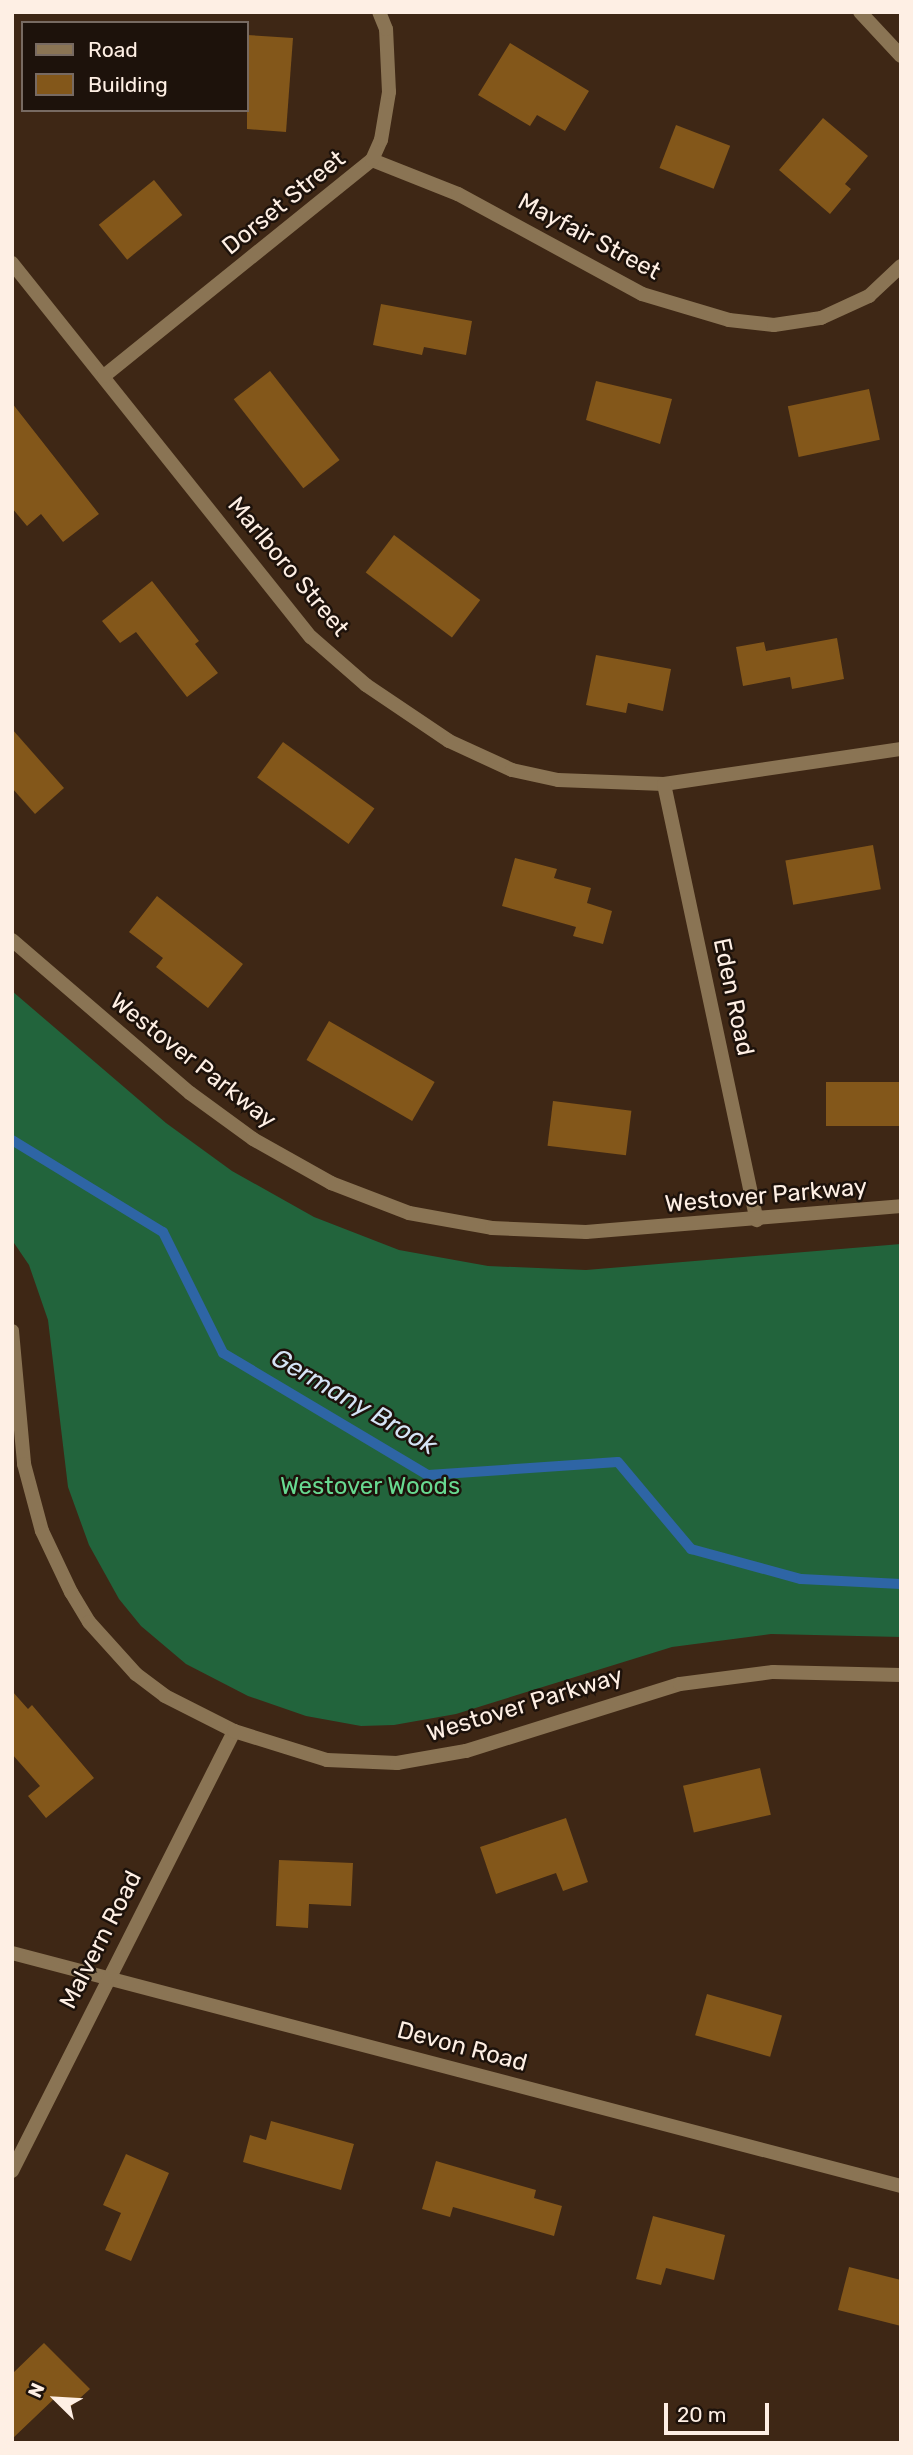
<!DOCTYPE html>
<html>
<head>
<meta charset="utf-8">
<style>
	body { margin:0 }
	#map { position:relative; width:913px; height:2455px; overflow:hidden; background:#3e2715; font-family:Rubik,sans-serif }
	div>[style] { position:absolute }
	[style*='--x'] { left:calc(var(--x)*1px); top:calc(var(--y)*1px); width:calc(var(--w)*1px); rotate:calc(var(--a)*1deg) }
	.forest>* { inset:0; background:#22643c }
	.stream>* { height:10px; margin:-5px; padding:0 5px; transform-origin:5px; border-radius:5px; background:#2e65a5 }
	.building>* { inset:0; background:#83571a; transform-origin:0 0 }
	.minor>* { height:14px; margin:-7px; padding:0 7px; transform-origin:7px; border-radius:7px; background:#8a7454 }
	.tertiary>* { height:14px; margin:-7px; padding:0 7px; transform-origin:7px; border-radius:7px; background:#8a7454 }
	span { translate:-50% -50%; white-space:nowrap; text-align:center; line-height:1.15; -webkit-text-stroke:5px #1d120b; paint-order:stroke }
	.street-label { font-size:24px; color:#feefe4 }
	.park-label { font-size:24px; color:#68d990 }
	.water-label { font-size:26px; color:#d5e4f6; font-style:italic }
	.frame { position:absolute; inset:0; border:14px solid #feefe4; pointer-events:none }
	.legend { position:absolute; left:21px; top:21px; width:228px; height:91px; box-sizing:border-box; background:#1d120b; border:2px solid #776a62; margin:0; padding:9px 12px; list-style:none; font-size:21px; color:#feefe4 }
	.legend li { display:flex; align-items:center; gap:14px; height:35px }
	.legend b { width:35px; border:2px solid #776a62 }
	.north { position:absolute; left:21px; top:2364px; width:70px; height:70px; -webkit-text-stroke:5px #1d120b; paint-order:stroke; rotate:294deg; font-size:19px; font-weight:700; line-height:28px; text-align:center; color:#feefe4 }
	.north::after { content:''; display:block; margin:auto; width:24px; height:32px; background:#feefe4; clip-path:polygon(50% 0,100% 100%,50% 72%,0 100%) }
	.scale { position:absolute; left:664px; top:2403px; width:105px; height:32px; box-sizing:border-box; border:4px solid #feefe4; border-top:0; padding-left:9px; font-size:21px; line-height:24px; white-space:nowrap; color:#feefe4; -webkit-text-stroke:5px #1d120b; paint-order:stroke }
</style>
</head>
<body>
<div id="map">
	<div class="forest">
		<i style="clip-path:polygon(12px 991px,166px 1123px,232px 1171px,314px 1217px,399px 1250px,488px 1266px,586px 1270px,901px 1244px,901px 1637px,771px 1634px,672px 1647px,456px 1714px,394px 1725px,361px 1726px,306px 1716px,248px 1696px,186px 1664px,141px 1626px,119px 1599px,89px 1545px,68px 1487px,48px 1320px,29px 1265px,12px 1240px)"></i>
	</div>
	<div class="stream">
		<i style="--x:12;--y:1140;--w:177;--a:31.4"></i>
		<i style="--x:163;--y:1232;--w:135;--a:63.6"></i>
		<i style="--x:223;--y:1353;--w:239;--a:30.8"></i>
		<i style="--x:428;--y:1475;--w:190;--a:-3.9"></i>
		<i style="--x:618;--y:1462;--w:114;--a:50"></i>
		<i style="--x:691;--y:1549;--w:114;--a:15.3"></i>
		<i style="--x:801;--y:1579;--w:100;--a:2.9"></i>
	</div>
	<div class="building">
		<i style="clip-path:polygon(247px 35px,293px 38px,286px 132px,247px 129px)"></i>
		<i style="clip-path:polygon(510px 43px,589px 91px,565px 131px,537px 115px,530px 126px,478px 95px)"></i>
		<i style="clip-path:polygon(823px 118px,868px 156px,845px 184px,851px 189px,830px 214px,779px 170px)"></i>
		<i style="left:676px;top:125px;width:58px;height:46px;rotate:21deg"></i>
		<i style="left:154px;top:180px;width:45px;height:71px;rotate:51deg"></i>
		<i style="clip-path:polygon(381px 304px,472px 321px,466px 355px,424px 347px,422px 355px,373px 345px)"></i>
		<i style="left:270px;top:371px;width:113px;height:46px;rotate:52deg"></i>
		<i style="clip-path:polygon(596px 381px,672px 399px,660px 444px,586px 420px)"></i>
		<i style="left:869px;top:389px;width:52px;height:83px;rotate:78deg"></i>
		<i style="clip-path:polygon(12px 403px,99px 514px,63px 542px,41px 514px,27px 526px,12px 508px)"></i>
		<i style="left:394px;top:535px;width:108px;height:47px;rotate:37deg"></i>
		<i style="clip-path:polygon(152px 581px,199px 641px,195px 644px,218px 673px,187px 697px,136px 632px,120px 643px,102px 621px)"></i>
		<i style="clip-path:polygon(837px 638px,844px 679px,792px 689px,790px 677px,743px 686px,736px 647px,764px 642px,766px 651px)"></i>
		<i style="clip-path:polygon(596px 655px,671px 669px,663px 711px,628px 703px,626px 713px,586px 705px)"></i>
		<i style="clip-path:polygon(12px 729px,64px 788px,35px 814px,12px 788px)"></i>
		<i style="left:283px;top:742px;width:113px;height:44px;rotate:36deg"></i>
		<i style="left:873px;top:845px;width:45px;height:89px;rotate:80deg"></i>
		<i style="clip-path:polygon(515px 858px,557px 869px,554px 878px,591px 888px,587px 903px,612px 911px,603px 944px,573px 936px,576px 927px,502px 906px)"></i>
		<i style="clip-path:polygon(157px 896px,243px 964px,208px 1008px,156px 967px,163px 958px,129px 932px)"></i>
		<i style="left:329px;top:1021px;width:122px;height:45px;rotate:30deg"></i>
		<i style="left:901px;top:1082px;width:44px;height:75px;rotate:90deg"></i>
		<i style="left:553px;top:1101px;width:79px;height:45px;rotate:7deg"></i>
		<i style="clip-path:polygon(12px 1691px,28px 1709px,32px 1705px,94px 1778px,46px 1818px,28px 1796px,40px 1786px,12px 1754px)"></i>
		<i style="left:760px;top:1768px;width:48px;height:79px;rotate:77deg"></i>
		<i style="clip-path:polygon(566px 1818px,588px 1882px,563px 1891px,556px 1873px,496px 1894px,480px 1847px)"></i>
		<i style="clip-path:polygon(279px 1860px,353px 1863px,351px 1906px,309px 1904px,308px 1928px,276px 1926px)"></i>
		<i style="left:707px;top:1994px;width:78px;height:43px;rotate:16deg"></i>
		<i style="clip-path:polygon(271px 2121px,354px 2144px,341px 2190px,243px 2162px,250px 2135px,266px 2140px)"></i>
		<i style="clip-path:polygon(126px 2154px,169px 2173px,131px 2261px,105px 2250px,121px 2213px,103px 2205px)"></i>
		<i style="clip-path:polygon(436px 2161px,536px 2190px,534px 2198px,562px 2206px,554px 2236px,453px 2207px,450px 2217px,422px 2209px)"></i>
		<i style="clip-path:polygon(653px 2216px,725px 2235px,714px 2280px,666px 2268px,661px 2285px,636px 2279px)"></i>
		<i style="clip-path:polygon(849px 2267px,901px 2280px,901px 2326px,838px 2310px)"></i>
		<i style="clip-path:polygon(44px 2343px,90px 2389px,68px 2409px,56px 2397px,12px 2439px,12px 2374px)"></i>
	</div>
	<div class="minor">
		<i style="--x:860;--y:12;--w:60;--a:47"></i>
		<i style="--x:372;--y:160;--w:92;--a:21.6"></i>
		<i style="--x:458;--y:194;--w:209;--a:28.5"></i>
		<i style="--x:642;--y:294;--w:91;--a:16.6"></i>
		<i style="--x:729;--y:320;--w:45;--a:6.3"></i>
		<i style="--x:774;--y:325;--w:48;--a:-8.5"></i>
		<i style="--x:821;--y:318;--w:53;--a:-24.6"></i>
		<i style="--x:869;--y:296;--w:44;--a:-43.2"></i>
		<i style="--x:12;--y:263;--w:479;--a:51.4"></i>
		<i style="--x:311;--y:637;--w:73;--a:41.1"></i>
		<i style="--x:366;--y:685;--w:100;--a:34"></i>
		<i style="--x:449;--y:741;--w:69;--a:24.7"></i>
		<i style="--x:512;--y:770;--w:47;--a:12.3"></i>
		<i style="--x:558;--y:780;--w:106;--a:2.2"></i>
		<i style="--x:664;--y:784;--w:240;--a:-8.4"></i>
		<i style="--x:104;--y:376;--w:344;--a:-38.9"></i>
		<i style="--x:372;--y:160;--w:22;--a:-66"></i>
		<i style="--x:381;--y:140;--w:49;--a:-80.5"></i>
		<i style="--x:389;--y:92;--w:63;--a:-92.7"></i>
		<i style="--x:386;--y:29;--w:18;--a:-112"></i>
		<i style="--x:664;--y:784;--w:446;--a:78"></i>
		<i style="--x:12;--y:1953;--w:919;--a:14.69"></i>
		<i style="--x:12;--y:2171;--w:493;--a:-63.2"></i>
	</div>
	<div class="tertiary">
		<i style="--x:12;--y:940;--w:235;--a:40.7"></i>
		<i style="--x:190;--y:1093;--w:78;--a:36.1"></i>
		<i style="--x:253;--y:1139;--w:90;--a:29.4"></i>
		<i style="--x:331;--y:1183;--w:84;--a:21"></i>
		<i style="--x:409;--y:1213;--w:84;--a:10.2"></i>
		<i style="--x:492;--y:1228;--w:94;--a:2.4"></i>
		<i style="--x:586;--y:1232;--w:316;--a:-4.7"></i>
		<i style="--x:12;--y:1331;--w:134;--a:84.8"></i>
		<i style="--x:24;--y:1464;--w:69;--a:75"></i>
		<i style="--x:42;--y:1531;--w:68;--a:64.6"></i>
		<i style="--x:71;--y:1592;--w:35;--a:59"></i>
		<i style="--x:89;--y:1622;--w:70;--a:47.9"></i>
		<i style="--x:136;--y:1674;--w:36;--a:37"></i>
		<i style="--x:165;--y:1696;--w:77;--a:26.9"></i>
		<i style="--x:234;--y:1731;--w:97;--a:17.3"></i>
		<i style="--x:327;--y:1760;--w:70;--a:2.5"></i>
		<i style="--x:397;--y:1763;--w:70;--a:-9.9"></i>
		<i style="--x:466;--y:1751;--w:224;--a:-17.4"></i>
		<i style="--x:680;--y:1684;--w:94;--a:-7.4"></i>
		<i style="--x:773;--y:1672;--w:128;--a:1.3"></i>
	</div>
	<div class="street-label">
		<span style="left:284px;top:203px;rotate:-39deg">Dorset Street</span>
		<span style="left:589px;top:237px;rotate:28deg">Mayfair Street</span>
		<span style="left:288px;top:567px;rotate:50deg">Marlboro Street</span>
		<span style="left:733px;top:997px;rotate:78deg">Eden Road</span>
		<span style="left:193px;top:1061px;rotate:38deg">Westover Parkway</span>
		<span style="left:766px;top:1196px;rotate:-5deg">Westover Parkway</span>
		<span style="left:525px;top:1705px;rotate:-17deg">Westover Parkway</span>
		<span style="left:101px;top:1940px;rotate:-63deg">Malvern Road</span>
		<span style="left:462px;top:2047px;rotate:15deg">Devon Road</span>
	</div>
	<div class="park-label">
		<span style="left:370px;top:1487px">Westover Woods</span>
	</div>
	<div class="water-label">
		<span style="left:354px;top:1402px;rotate:30deg">Germany Brook</span>
	</div>
	<div class="frame"></div>
	<ul class="legend">
	<li><b style="height:9px;background:#8a7454"></b>Road</li>
	<li><b style="height:19px;background:#83571a"></b>Building</li>
	</ul>
	<div class="north">N</div>
	<div class="scale">20 m</div>
</div>
</body>
</html>
